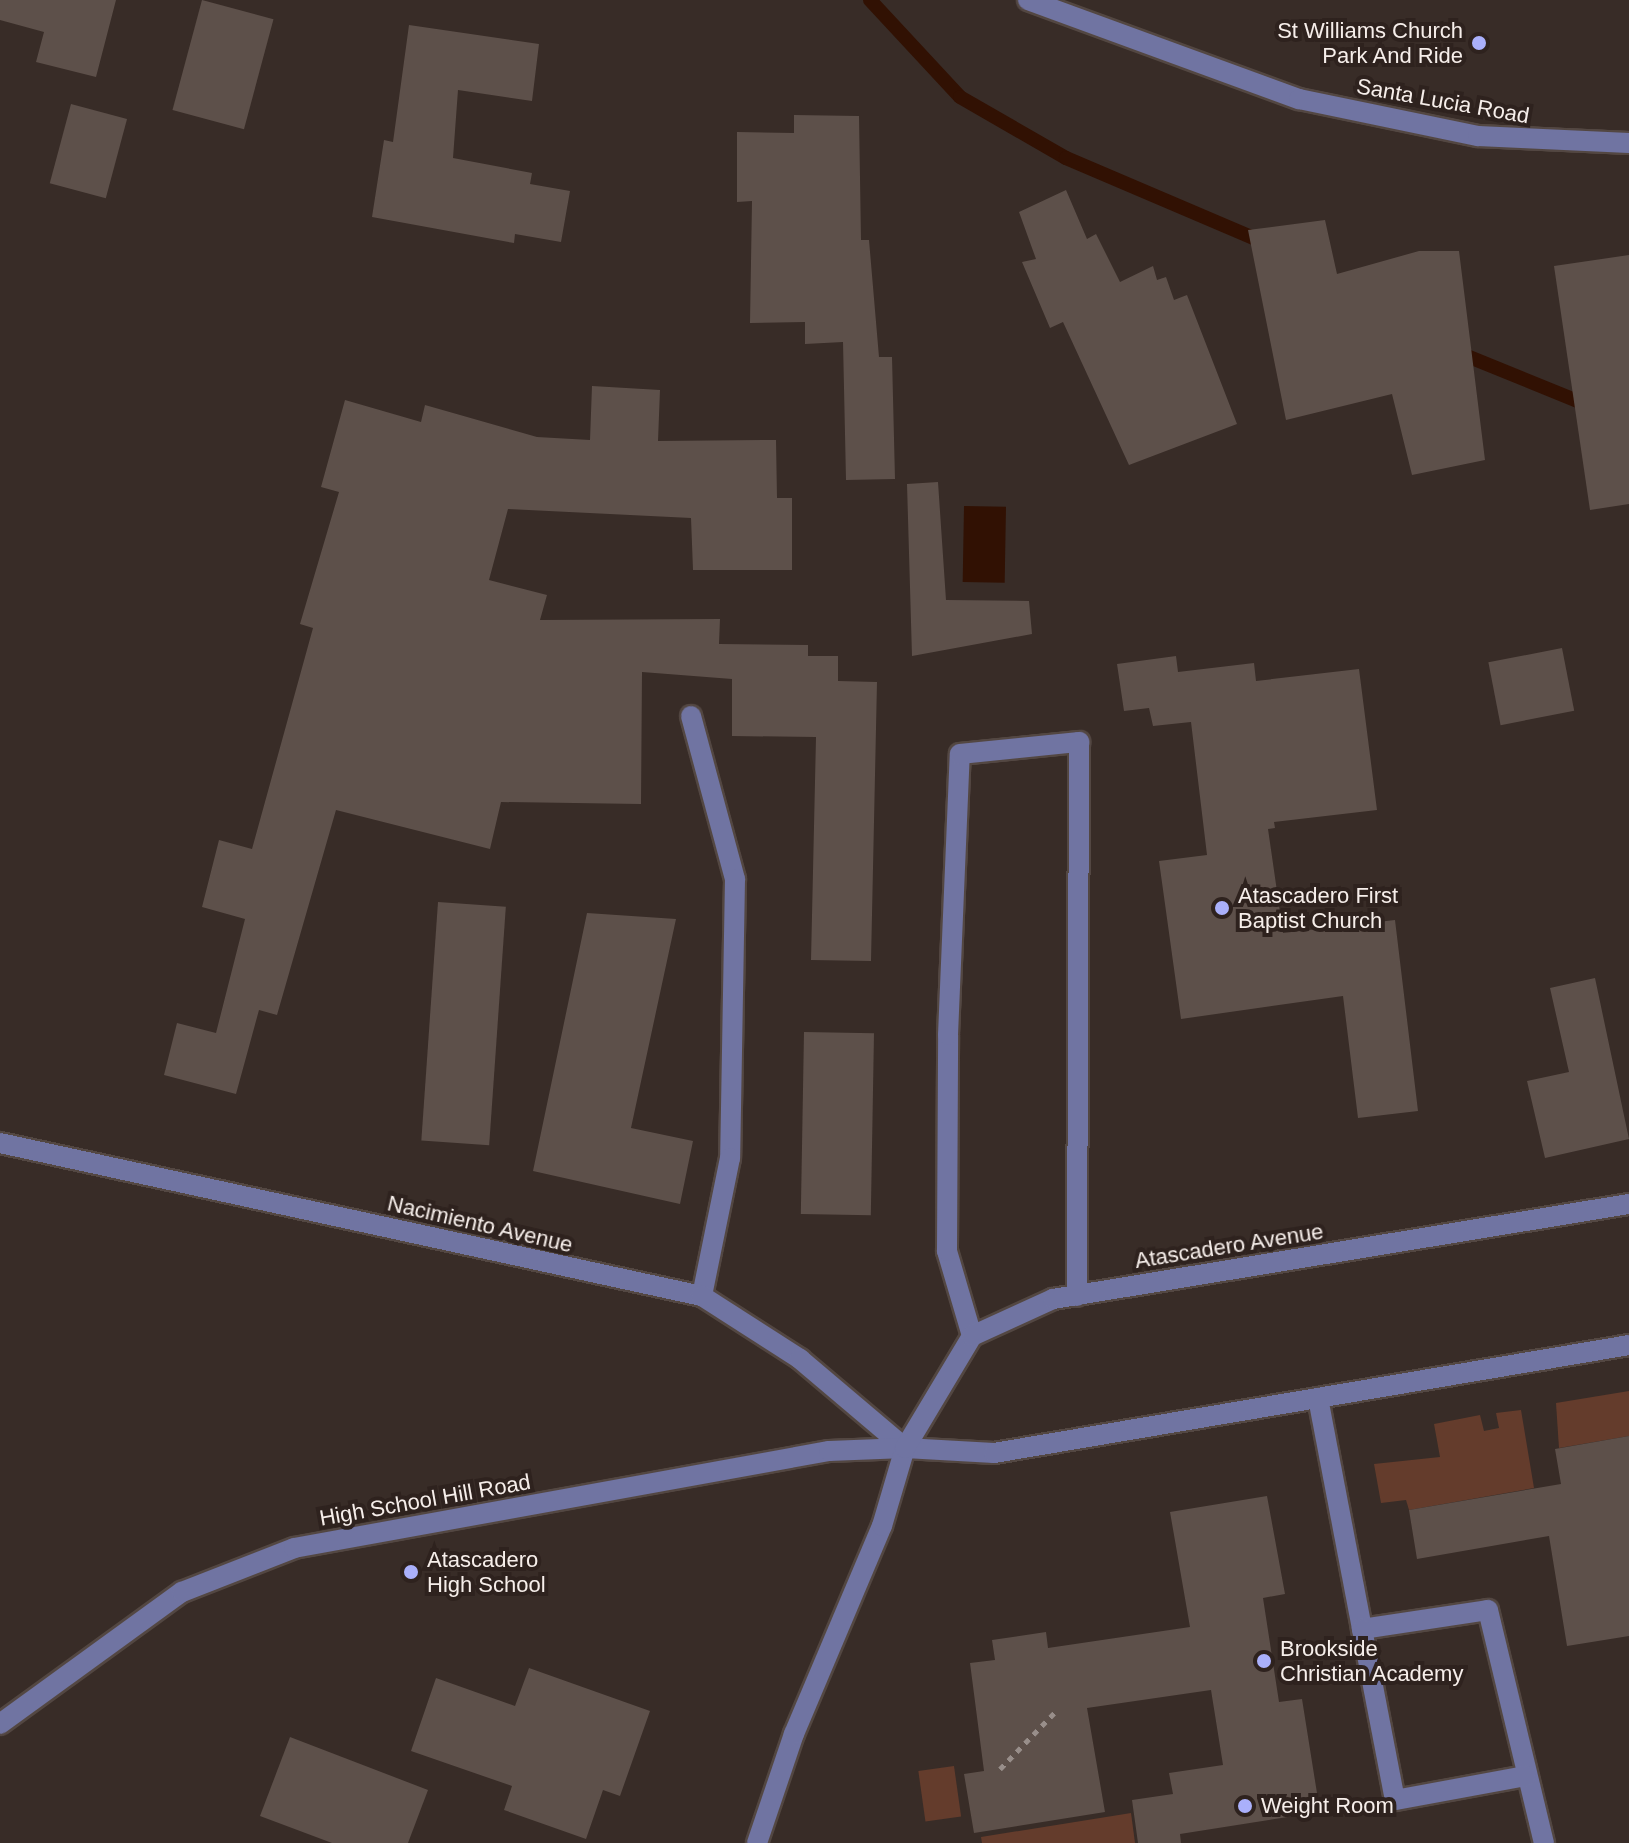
<!DOCTYPE html>
<html>
<head>
<meta charset="utf-8">
<style>
	body { margin:0 }
	#map { position:relative; width:1629px; height:1843px; overflow:hidden; background:#382c27; font-family:Helvetica,sans-serif }
	div>[style] { position:absolute }
	[style*='--x'] { left:calc(var(--x)*1px); top:calc(var(--y)*1px); width:calc(var(--w)*1px); rotate:calc(var(--a)*1deg) }
	.green>* { inset:0; background:#643c2c; transform-origin:0 0 }
	.water>* { inset:0; background:#311103; transform-origin:0 0 }
	.stream>* { height:14px; margin:-7px; padding:0 7px; transform-origin:7px; border-radius:7px; background:#311103 }
	.building>* { inset:0; background:#5d504a; transform-origin:0 0 }
	.path>* { height:5px; margin-top:-2.5px; transform-origin:0; background:repeating-linear-gradient(90deg,#988e8a 0 6px,transparent 0 12px) }
	.roads { filter:drop-shadow(2px 0 #534742) drop-shadow(-2px 0 #534742) drop-shadow(0 2px #534742) drop-shadow(0 -2px #534742) }
	.minor>* { height:20px; margin:-10px; padding:0 10px; transform-origin:10px; border-radius:10px; background:#7074a2 }
	.dots>* { width:22px; height:22px; translate:-50% -50%; box-sizing:border-box; border:4px solid #2e221e; border-radius:50% }
	span { translate:-50% -50%; white-space:nowrap; text-align:center; line-height:1.15; -webkit-text-stroke:8px #2e221e; paint-order:stroke }
	.poi-label { font-size:22px; color:#f6eeea }
	.right { translate:-100% -50%; text-align:right }
	.left { translate:0 -50%; text-align:left }
	.street-label { font-size:22px; color:#f6eeea }
</style>
</head>
<body>
<div id="map">
	<div class="green">
		<i style="clip-path:polygon(1629px 1391px,1629px 1436px,1559px 1448px,1556px 1403px)"></i>
		<i style="clip-path:polygon(1521px 1410px,1534px 1488px,1409px 1510px,1406px 1500px,1381px 1503px,1374px 1464px,1440px 1457px,1434px 1424px,1480px 1415px,1484px 1431px,1499px 1428px,1496px 1413px)"></i>
		<i style="left:954px;top:1766px;width:51px;height:36px;rotate:82deg"></i>
		<i style="clip-path:polygon(1131px 1813px,1135px 1843px,982px 1843px,981px 1837px)"></i>
	</div>
	<div class="water">
		<i style="left:964px;top:506px;width:42px;height:76px;rotate:1deg"></i>
	</div>
	<div class="stream">
		<i style="--x:870;--y:0;--w:132;--a:47.1"></i>
		<i style="--x:960;--y:97;--w:122;--a:29.9"></i>
		<i style="--x:1066;--y:158;--w:216;--a:23.1"></i>
		<i style="--x:1457;--y:352;--w:144;--a:22.1"></i>
	</div>
	<div class="building">
		<i style="clip-path:polygon(0 0,116px 0,96px 77px,36px 62px,44px 32px,0 20px)"></i>
		<i style="left:202px;top:0;width:74px;height:114px;rotate:15deg"></i>
		<i style="clip-path:polygon(409px 25px,539px 44px,532px 101px,458px 90px,453px 158px,532px 173px,530px 184px,570px 191px,561px 242px,515px 234px,514px 243px,372px 217px,384px 140px,393px 142px)"></i>
		<i style="left:71px;top:104px;width:58px;height:82px;rotate:15deg"></i>
		<i style="clip-path:polygon(794px 115px,859px 116px,861px 240px,869px 240px,879px 357px,892px 357px,895px 479px,846px 480px,843px 342px,805px 344px,805px 322px,750px 323px,752px 201px,737px 202px,737px 132px,794px 133px)"></i>
		<i style="clip-path:polygon(1066px 190px,1087px 239px,1096px 234px,1120px 282px,1153px 266px,1157px 280px,1166px 277px,1174px 300px,1187px 295px,1237px 424px,1129px 465px,1063px 322px,1050px 328px,1022px 262px,1036px 259px,1019px 212px)"></i>
		<i style="clip-path:polygon(1325px 220px,1337px 274px,1419px 251px,1459px 251px,1485px 460px,1412px 475px,1392px 394px,1286px 420px,1248px 230px)"></i>
		<i style="clip-path:polygon(1629px 255px,1629px 504px,1590px 510px,1554px 266px)"></i>
		<i style="clip-path:polygon(592px 386px,660px 390px,658px 441px,776px 440px,777px 498px,792px 498px,792px 570px,693px 570px,691px 518px,508px 509px,489px 580px,547px 595px,540px 620px,720px 619px,719px 644px,808px 645px,808px 656px,838px 656px,838px 681px,877px 682px,871px 961px,811px 960px,816px 737px,732px 736px,732px 679px,642px 672px,641px 804px,501px 802px,490px 849px,336px 810px,277px 1015px,259px 1010px,236px 1094px,164px 1075px,177px 1023px,216px 1033px,245px 919px,202px 907px,219px 840px,252px 849px,313px 628px,300px 624px,339px 492px,321px 487px,345px 400px,421px 422px,425px 405px,537px 437px,590px 440px)"></i>
		<i style="clip-path:polygon(938px 482px,946px 600px,1029px 601px,1032px 634px,912px 656px,907px 484px)"></i>
		<i style="left:1562px;top:648px;width:64px;height:75px;rotate:79deg"></i>
		<i style="clip-path:polygon(1176px 656px,1178px 672px,1254px 663px,1256px 681px,1359px 669px,1377px 810px,1274px 822px,1275px 828px,1268px 829px,1283px 933px,1395px 920px,1418px 1111px,1358px 1118px,1343px 996px,1181px 1019px,1159px 861px,1207px 855px,1191px 722px,1153px 726px,1149px 708px,1124px 711px,1117px 664px)"></i>
		<i style="left:438px;top:902px;width:68px;height:239px;rotate:4deg"></i>
		<i style="clip-path:polygon(587px 913px,676px 919px,631px 1128px,693px 1141px,680px 1204px,533px 1171px)"></i>
		<i style="clip-path:polygon(1595px 978px,1629px 1139px,1545px 1158px,1527px 1081px,1569px 1072px,1550px 988px)"></i>
		<i style="left:804px;top:1032px;width:70px;height:182px;rotate:1deg"></i>
		<i style="clip-path:polygon(1629px 1436px,1629px 1636px,1567px 1646px,1549px 1536px,1417px 1559px,1409px 1510px,1561px 1484px,1555px 1449px)"></i>
		<i style="clip-path:polygon(1267px 1496px,1285px 1594px,1263px 1598px,1279px 1702px,1302px 1699px,1320px 1812px,1180px 1834px,1181px 1843px,1138px 1843px,1132px 1800px,1173px 1794px,1169px 1773px,1223px 1765px,1211px 1690px,1087px 1708px,1105px 1812px,974px 1833px,964px 1774px,984px 1771px,970px 1663px,995px 1660px,992px 1640px,1046px 1632px,1048px 1648px,1190px 1627px,1170px 1512px)"></i>
		<i style="clip-path:polygon(529px 1668px,650px 1711px,620px 1796px,603px 1790px,586px 1839px,504px 1810px,512px 1786px,411px 1751px,436px 1678px,515px 1706px)"></i>
		<i style="clip-path:polygon(290px 1737px,428px 1790px,408px 1843px,332px 1843px,260px 1816px)"></i>
	</div>
	<div class="path">
		<i style="--x:1000;--y:1769;--w:78;--a:-46"></i>
	</div>
	<div class="roads">
		<div class="minor">
			<i style="--x:1028;--y:0;--w:289;--a:20.1"></i>
			<i style="--x:1299;--y:99;--w:183;--a:11.7"></i>
			<i style="--x:1478;--y:136;--w:151;--a:2.7"></i>
			<i style="--x:691;--y:716;--w:169;--a:74.9"></i>
			<i style="--x:735;--y:879;--w:279;--a:91"></i>
			<i style="--x:730;--y:1158;--w:141;--a:101.5"></i>
			<i style="--x:0;--y:1143;--w:718;--a:12.3"></i>
			<i style="--x:702;--y:1296;--w:117;--a:32.7"></i>
			<i style="--x:800;--y:1359;--w:138;--a:40.3"></i>
			<i style="--x:972;--y:1336;--w:89;--a:-106.4"></i>
			<i style="--x:947;--y:1251;--w:216;--a:-89.7"></i>
			<i style="--x:948;--y:1035;--w:281;--a:-87.6"></i>
			<i style="--x:960;--y:754;--w:120;--a:-5.8"></i>
			<i style="--x:1079;--y:742;--w:554;--a:90.21"></i>
			<i style="--x:1318;--y:1398;--w:235;--a:79.2"></i>
			<i style="--x:1362;--y:1629;--w:127;--a:-8.6"></i>
			<i style="--x:1488;--y:1610;--w:240;--a:76.5"></i>
			<i style="--x:1362;--y:1629;--w:174;--a:79.1"></i>
			<i style="--x:1395;--y:1800;--w:133;--a:-10.4"></i>
			<i style="--x:0;--y:1724;--w:225;--a:-36"></i>
			<i style="--x:182;--y:1592;--w:120;--a:-21.4"></i>
			<i style="--x:294;--y:1548;--w:544;--a:-10.28"></i>
			<i style="--x:829;--y:1451;--w:76;--a:-2.3"></i>
			<i style="--x:905;--y:1448;--w:89;--a:3.2"></i>
			<i style="--x:994;--y:1453;--w:644;--a:-9.65"></i>
			<i style="--x:757;--y:1843;--w:115;--a:-71.3"></i>
			<i style="--x:794;--y:1734;--w:226;--a:-67.1"></i>
			<i style="--x:882;--y:1526;--w:81;--a:-73.6"></i>
			<i style="--x:905;--y:1448;--w:131;--a:-59.1"></i>
			<i style="--x:972;--y:1336;--w:89;--a:-24.6"></i>
			<i style="--x:1053;--y:1299;--w:584;--a:-9.37"></i>
		</div>
	</div>
	<div class="dots">
		<i style="left:1479px;top:43px;background:#aab0fb"></i>
		<i style="left:1222px;top:908px;background:#aab0fb"></i>
		<i style="left:411px;top:1572px;background:#aab0fb"></i>
		<i style="left:1264px;top:1661px;background:#aab0fb"></i>
		<i style="left:1245px;top:1806px;background:#aab0fb"></i>
	</div>
	<div class="poi-label">
		<span class="right" style="left:1463px;top:43px">St Williams Church<br>Park And Ride</span>
		<span class="left" style="left:1238px;top:908px">Atascadero First<br>Baptist Church</span>
		<span class="left" style="left:427px;top:1572px">Atascadero<br>High School</span>
		<span class="left" style="left:1280px;top:1661px">Brookside<br>Christian Academy</span>
		<span class="left" style="left:1261px;top:1806px">Weight Room</span>
	</div>
	<div class="street-label">
		<span style="left:1443px;top:101px;rotate:10deg">Santa Lucia Road</span>
		<span style="left:480px;top:1224px;rotate:13deg">Nacimiento Avenue</span>
		<span style="left:1229px;top:1246px;rotate:-9deg">Atascadero Avenue</span>
		<span style="left:425px;top:1500px;rotate:-10deg">High School Hill Road</span>
	</div>
</div>
</body>
</html>
